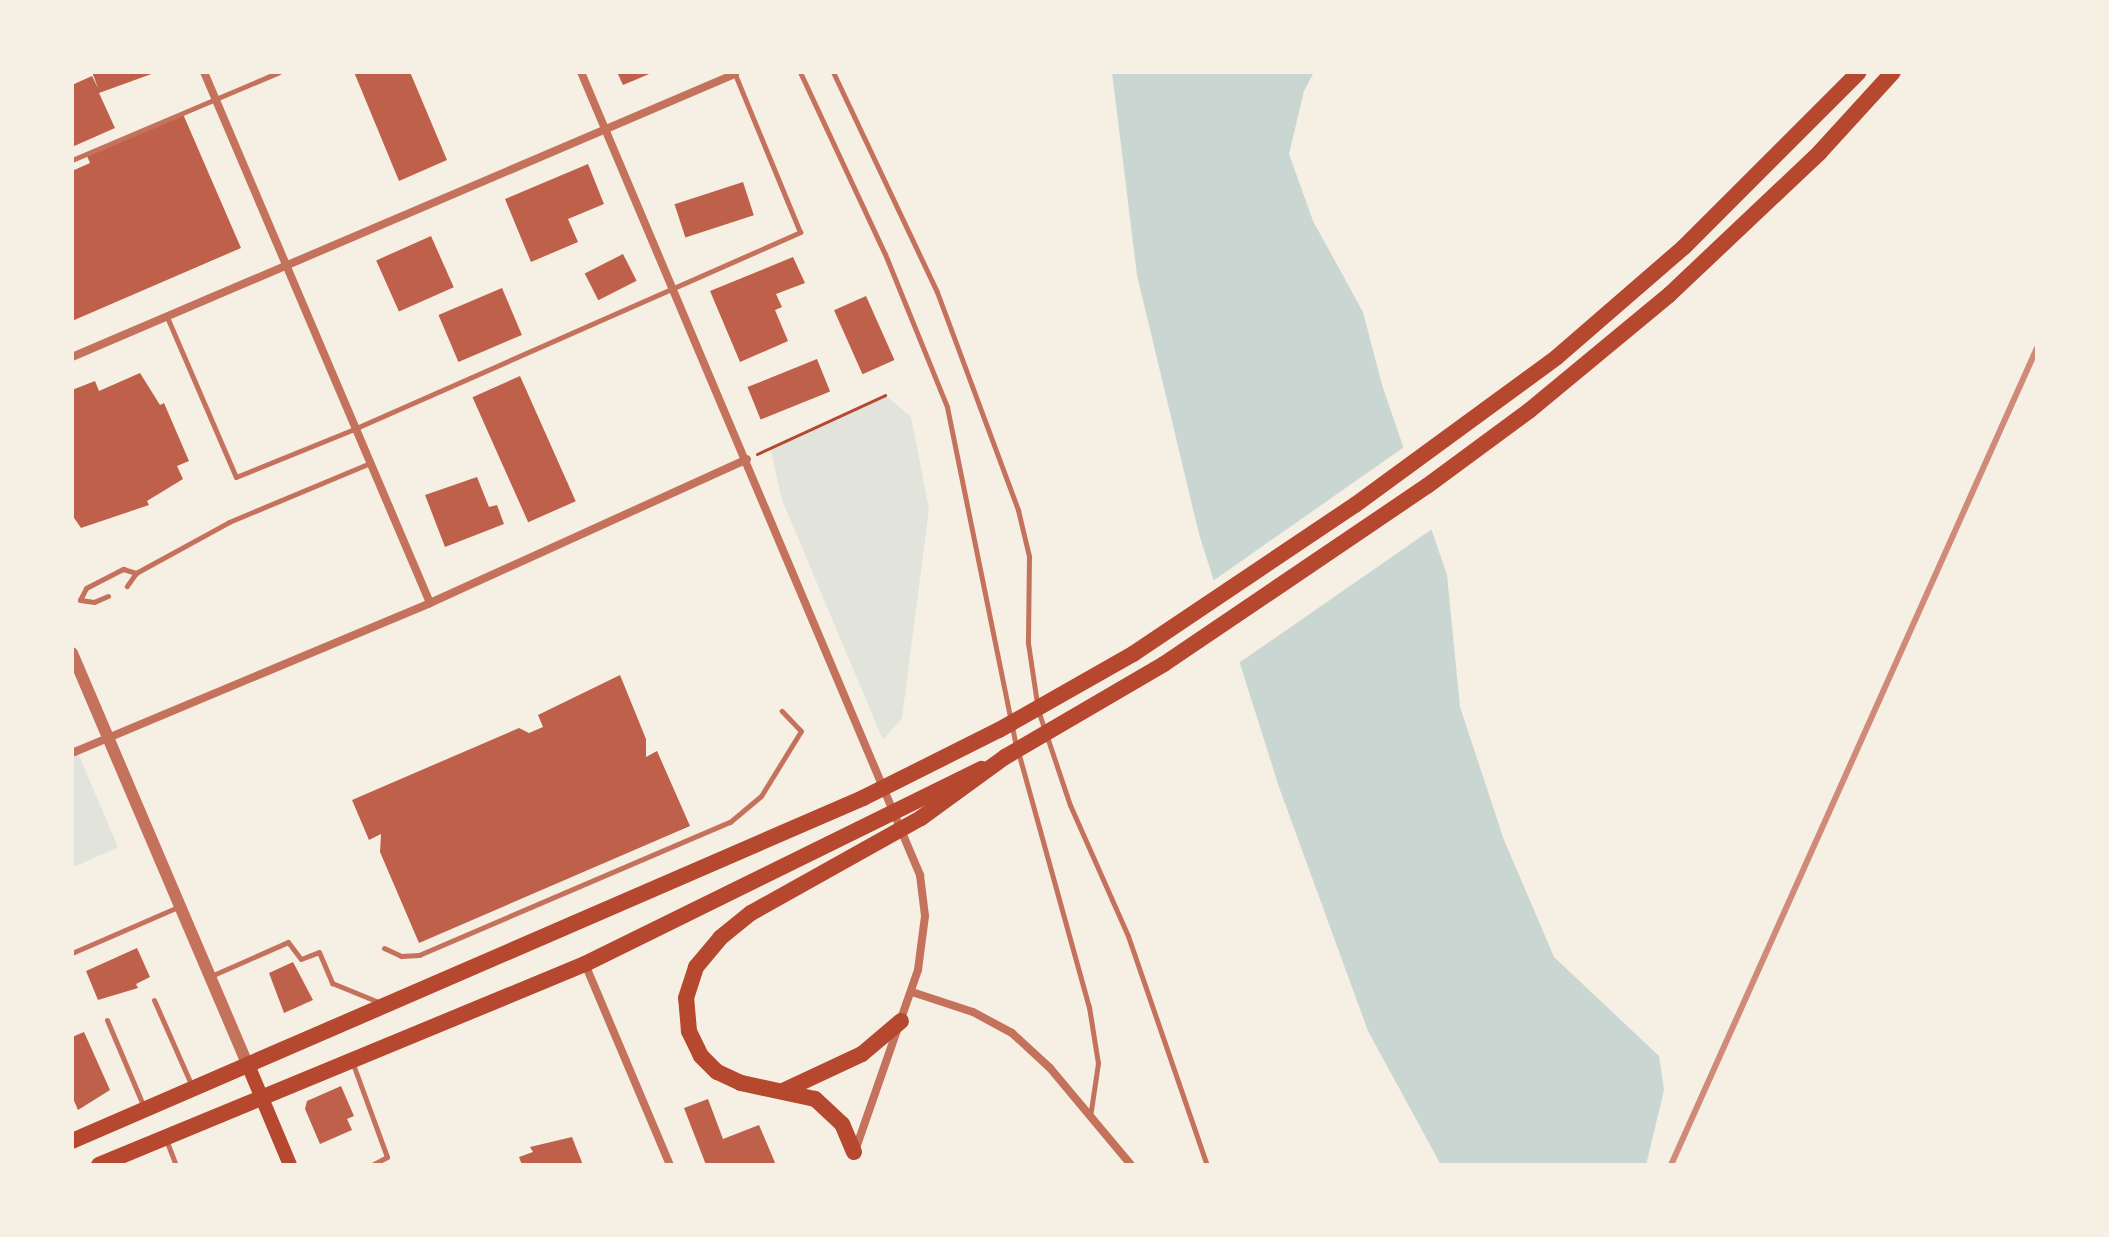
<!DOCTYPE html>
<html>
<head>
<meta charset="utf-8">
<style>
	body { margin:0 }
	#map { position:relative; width:2109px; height:1237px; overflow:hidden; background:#f6efe4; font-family:Manrope,sans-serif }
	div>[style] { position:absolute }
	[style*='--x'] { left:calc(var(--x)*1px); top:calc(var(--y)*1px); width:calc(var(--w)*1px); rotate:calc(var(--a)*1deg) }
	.green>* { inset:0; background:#e2e4dc }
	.water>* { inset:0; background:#c9d6d2 }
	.pier>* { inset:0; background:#f6efe4 }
	.building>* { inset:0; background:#bf614a; transform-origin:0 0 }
	.path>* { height:3px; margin:-1.5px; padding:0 1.5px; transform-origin:1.5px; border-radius:1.5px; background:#b5482f }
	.service>* { height:5px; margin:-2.5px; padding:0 2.5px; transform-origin:2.5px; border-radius:2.5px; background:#c5725c }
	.minor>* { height:8px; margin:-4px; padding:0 4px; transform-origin:4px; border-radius:4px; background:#c5725c }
	.tertiary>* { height:12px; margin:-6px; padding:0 6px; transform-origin:6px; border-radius:6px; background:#c5725c }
	.secondary>* { height:14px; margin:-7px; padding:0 7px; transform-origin:7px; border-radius:7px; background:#b5482f }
	.trunk>* { height:16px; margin:-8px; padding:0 8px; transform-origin:8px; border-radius:8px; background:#b5482f }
	.motorway>* { height:16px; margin:-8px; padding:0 8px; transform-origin:8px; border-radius:8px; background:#b5482f }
	.rail>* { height:6px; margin:-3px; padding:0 3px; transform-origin:3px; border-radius:3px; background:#cf8b77 }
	span { translate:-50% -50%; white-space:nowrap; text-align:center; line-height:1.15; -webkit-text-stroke:8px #f6efe4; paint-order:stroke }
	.frame { position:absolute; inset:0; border:74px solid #f6efe4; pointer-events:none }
</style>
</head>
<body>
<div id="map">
	<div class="green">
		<i style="clip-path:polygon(885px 395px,911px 417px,929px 509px,902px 718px,883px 740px,782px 500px,770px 447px)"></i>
		<i style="clip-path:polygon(72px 739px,118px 847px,72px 868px)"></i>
	</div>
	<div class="water">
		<i style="clip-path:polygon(1112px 72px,1314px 72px,1304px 91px,1289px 154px,1313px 221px,1363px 312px,1382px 385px,1447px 575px,1460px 707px,1504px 840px,1554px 957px,1659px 1056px,1664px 1090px,1646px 1165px,1441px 1165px,1368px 1031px,1279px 787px,1199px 534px,1137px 275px)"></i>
	</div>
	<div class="pier">
		<i style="clip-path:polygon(1407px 445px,1435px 527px,1236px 665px,1210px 583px)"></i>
	</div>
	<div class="building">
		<i style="clip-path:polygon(92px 72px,157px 72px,99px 93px,115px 128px,72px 147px,72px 85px,92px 76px,98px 88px)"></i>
		<i style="clip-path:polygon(354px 72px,410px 72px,447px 160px,399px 181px)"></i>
		<i style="clip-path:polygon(617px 72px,654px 72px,623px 85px)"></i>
		<i style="clip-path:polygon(183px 114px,241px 248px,72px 321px,72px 171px,90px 163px,87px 156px)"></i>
		<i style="clip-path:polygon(588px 164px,604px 204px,568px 219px,578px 242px,531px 262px,505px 199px)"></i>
		<i style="left:743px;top:182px;width:35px;height:72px;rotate:72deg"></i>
		<i style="left:431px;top:236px;width:56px;height:60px;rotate:66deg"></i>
		<i style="left:623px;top:254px;width:30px;height:43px;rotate:63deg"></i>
		<i style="clip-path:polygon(793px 257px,805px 283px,776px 294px,782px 307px,775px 310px,788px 341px,740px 362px,710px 291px)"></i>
		<i style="left:502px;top:288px;width:51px;height:69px;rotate:67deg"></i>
		<i style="left:866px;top:296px;width:70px;height:35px;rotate:66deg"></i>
		<i style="left:817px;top:359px;width:35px;height:75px;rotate:68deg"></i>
		<i style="clip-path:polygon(140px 373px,160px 405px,164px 403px,189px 461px,177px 466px,183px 479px,147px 501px,149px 505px,81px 528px,72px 515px,72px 390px,95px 381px,99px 391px)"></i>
		<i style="left:520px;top:376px;width:137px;height:52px;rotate:66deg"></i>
		<i style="clip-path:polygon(477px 477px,489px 507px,497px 505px,504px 524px,445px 547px,425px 495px)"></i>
		<i style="clip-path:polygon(620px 675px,646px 739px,646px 757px,657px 751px,690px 826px,419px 943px,380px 852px,381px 834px,369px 840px,352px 800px,519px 728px,529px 733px,543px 727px,538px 715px)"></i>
		<i style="clip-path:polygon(137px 948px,150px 977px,136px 984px,138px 988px,98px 1000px,86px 971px)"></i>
		<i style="clip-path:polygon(293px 962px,313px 1000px,284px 1013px,269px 973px)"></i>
		<i style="clip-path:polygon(84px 1032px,110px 1090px,78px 1110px,72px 1096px,72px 1037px)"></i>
		<i style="clip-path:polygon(341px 1086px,354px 1116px,347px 1119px,352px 1130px,320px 1144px,305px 1109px,307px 1101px)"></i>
		<i style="clip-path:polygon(708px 1099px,723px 1139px,759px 1125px,776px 1165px,706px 1165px,684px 1108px)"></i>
		<i style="clip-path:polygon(572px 1137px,583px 1165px,522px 1165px,519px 1157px,533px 1152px,530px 1147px)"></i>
	</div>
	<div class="path">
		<i style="--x:757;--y:454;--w:141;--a:-24.7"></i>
	</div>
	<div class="service">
		<i style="--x:800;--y:72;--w:201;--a:65"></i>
		<i style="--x:885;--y:254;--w:165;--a:67.9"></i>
		<i style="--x:947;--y:407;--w:345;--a:78.5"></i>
		<i style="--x:833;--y:72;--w:243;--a:64.7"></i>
		<i style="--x:937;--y:292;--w:233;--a:69.6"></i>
		<i style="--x:1018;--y:510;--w:47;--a:76.6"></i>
		<i style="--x:1029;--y:556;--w:87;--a:90.7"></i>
		<i style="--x:1028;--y:643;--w:61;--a:81.5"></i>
		<i style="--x:72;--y:160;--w:225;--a:-23"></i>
		<i style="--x:167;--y:317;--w:174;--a:66.7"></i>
		<i style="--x:236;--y:477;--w:127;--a:-22.1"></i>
		<i style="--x:354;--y:429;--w:488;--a:-23.8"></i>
		<i style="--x:800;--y:232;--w:171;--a:-112.4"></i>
		<i style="--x:136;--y:573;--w:106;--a:-28.7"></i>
		<i style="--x:229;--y:522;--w:153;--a:-22.7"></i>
		<i style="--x:108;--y:596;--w:15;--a:157"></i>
		<i style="--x:94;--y:602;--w:14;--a:-172"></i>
		<i style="--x:80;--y:600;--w:13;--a:-63"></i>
		<i style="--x:86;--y:588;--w:42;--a:-27.2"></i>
		<i style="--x:123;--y:569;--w:14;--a:17"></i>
		<i style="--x:136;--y:573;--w:16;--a:125"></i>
		<i style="--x:1039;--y:713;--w:97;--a:71.4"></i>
		<i style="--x:1070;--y:805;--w:143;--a:66.1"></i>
		<i style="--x:1128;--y:936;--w:242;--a:71"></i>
		<i style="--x:1019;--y:755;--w:262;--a:74.5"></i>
		<i style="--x:1089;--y:1007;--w:57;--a:80.9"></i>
		<i style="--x:1098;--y:1063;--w:55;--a:98.4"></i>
		<i style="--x:384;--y:948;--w:19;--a:25"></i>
		<i style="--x:401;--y:956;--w:18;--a:-3"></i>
		<i style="--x:419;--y:955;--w:338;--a:-23.2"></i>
		<i style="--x:730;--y:822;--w:40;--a:-40"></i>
		<i style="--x:761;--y:796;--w:76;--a:-58.4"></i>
		<i style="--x:801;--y:731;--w:28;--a:-134"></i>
		<i style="--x:72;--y:953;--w:118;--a:-23.5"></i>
		<i style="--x:211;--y:976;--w:84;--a:-23.8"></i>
		<i style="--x:288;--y:942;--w:21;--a:53"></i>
		<i style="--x:301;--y:959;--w:19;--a:-21"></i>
		<i style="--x:319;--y:952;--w:34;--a:67"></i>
		<i style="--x:332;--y:983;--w:53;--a:22.2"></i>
		<i style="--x:154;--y:1000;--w:92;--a:66.2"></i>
		<i style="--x:107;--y:1020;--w:92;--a:67"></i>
		<i style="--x:353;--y:1064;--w:99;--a:69.9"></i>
		<i style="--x:387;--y:1157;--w:17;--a:152"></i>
		<i style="--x:167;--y:1142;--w:25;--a:69"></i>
	</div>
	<div class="minor">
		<i style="--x:204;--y:72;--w:577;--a:66.94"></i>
		<i style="--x:581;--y:72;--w:872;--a:67.11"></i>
		<i style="--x:920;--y:875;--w:41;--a:83"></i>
		<i style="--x:925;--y:916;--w:54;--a:97.4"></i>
		<i style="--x:918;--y:970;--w:192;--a:109.2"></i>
		<i style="--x:72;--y:357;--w:721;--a:-23.12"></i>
		<i style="--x:72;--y:753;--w:388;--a:-22.7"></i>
		<i style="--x:430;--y:603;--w:348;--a:-24.4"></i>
		<i style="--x:585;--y:964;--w:218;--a:67.1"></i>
		<i style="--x:912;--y:992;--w:64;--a:18.2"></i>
		<i style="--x:973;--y:1012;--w:44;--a:28.3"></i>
		<i style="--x:1012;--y:1033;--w:52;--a:42.6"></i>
		<i style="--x:1050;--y:1068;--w:126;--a:50.1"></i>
	</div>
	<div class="tertiary">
		<i style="--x:72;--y:653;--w:448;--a:66.9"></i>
	</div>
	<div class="secondary">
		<i style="--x:248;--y:1065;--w:108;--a:67.2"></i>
	</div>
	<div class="trunk">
		<i style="--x:72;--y:1141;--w:862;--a:-23.44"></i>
		<i style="--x:863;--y:798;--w:152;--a:-26.6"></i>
		<i style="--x:999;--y:730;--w:154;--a:-29.6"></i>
		<i style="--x:1133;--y:654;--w:267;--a:-33.9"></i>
		<i style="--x:1355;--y:505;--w:250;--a:-36.2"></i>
		<i style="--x:1557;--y:357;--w:168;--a:-40.9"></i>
		<i style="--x:1684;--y:247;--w:247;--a:-45"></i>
		<i style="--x:99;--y:1165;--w:526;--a:-22.47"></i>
		<i style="--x:585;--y:964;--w:442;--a:-26.2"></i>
	</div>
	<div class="motorway">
		<i style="--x:785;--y:1090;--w:85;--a:-25.1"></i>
		<i style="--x:862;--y:1054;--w:51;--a:-40.2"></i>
		<i style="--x:854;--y:1152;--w:30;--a:-113"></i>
		<i style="--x:842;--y:1124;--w:37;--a:-137"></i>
		<i style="--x:815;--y:1099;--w:76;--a:-167.8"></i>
		<i style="--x:741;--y:1083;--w:26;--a:-155"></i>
		<i style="--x:717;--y:1072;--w:23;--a:-135"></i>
		<i style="--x:701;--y:1056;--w:28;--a:-116"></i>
		<i style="--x:689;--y:1031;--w:33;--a:-95"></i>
		<i style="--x:686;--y:998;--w:33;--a:-72"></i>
		<i style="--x:696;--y:967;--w:38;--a:-50"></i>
		<i style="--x:720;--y:938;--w:40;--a:-39"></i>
		<i style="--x:751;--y:913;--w:195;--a:-29.2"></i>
		<i style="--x:921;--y:818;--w:104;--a:-36"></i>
		<i style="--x:1005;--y:757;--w:184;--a:-30.3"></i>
		<i style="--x:1164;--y:664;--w:318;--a:-34.1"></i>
		<i style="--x:1427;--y:486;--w:128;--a:-36.4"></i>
		<i style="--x:1530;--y:410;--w:180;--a:-39.6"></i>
		<i style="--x:1669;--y:295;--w:208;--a:-43.4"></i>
		<i style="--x:1820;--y:152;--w:108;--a:-47.6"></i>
	</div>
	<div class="rail">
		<i style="--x:1671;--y:1165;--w:895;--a:-65.87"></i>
	</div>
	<div class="frame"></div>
</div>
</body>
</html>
